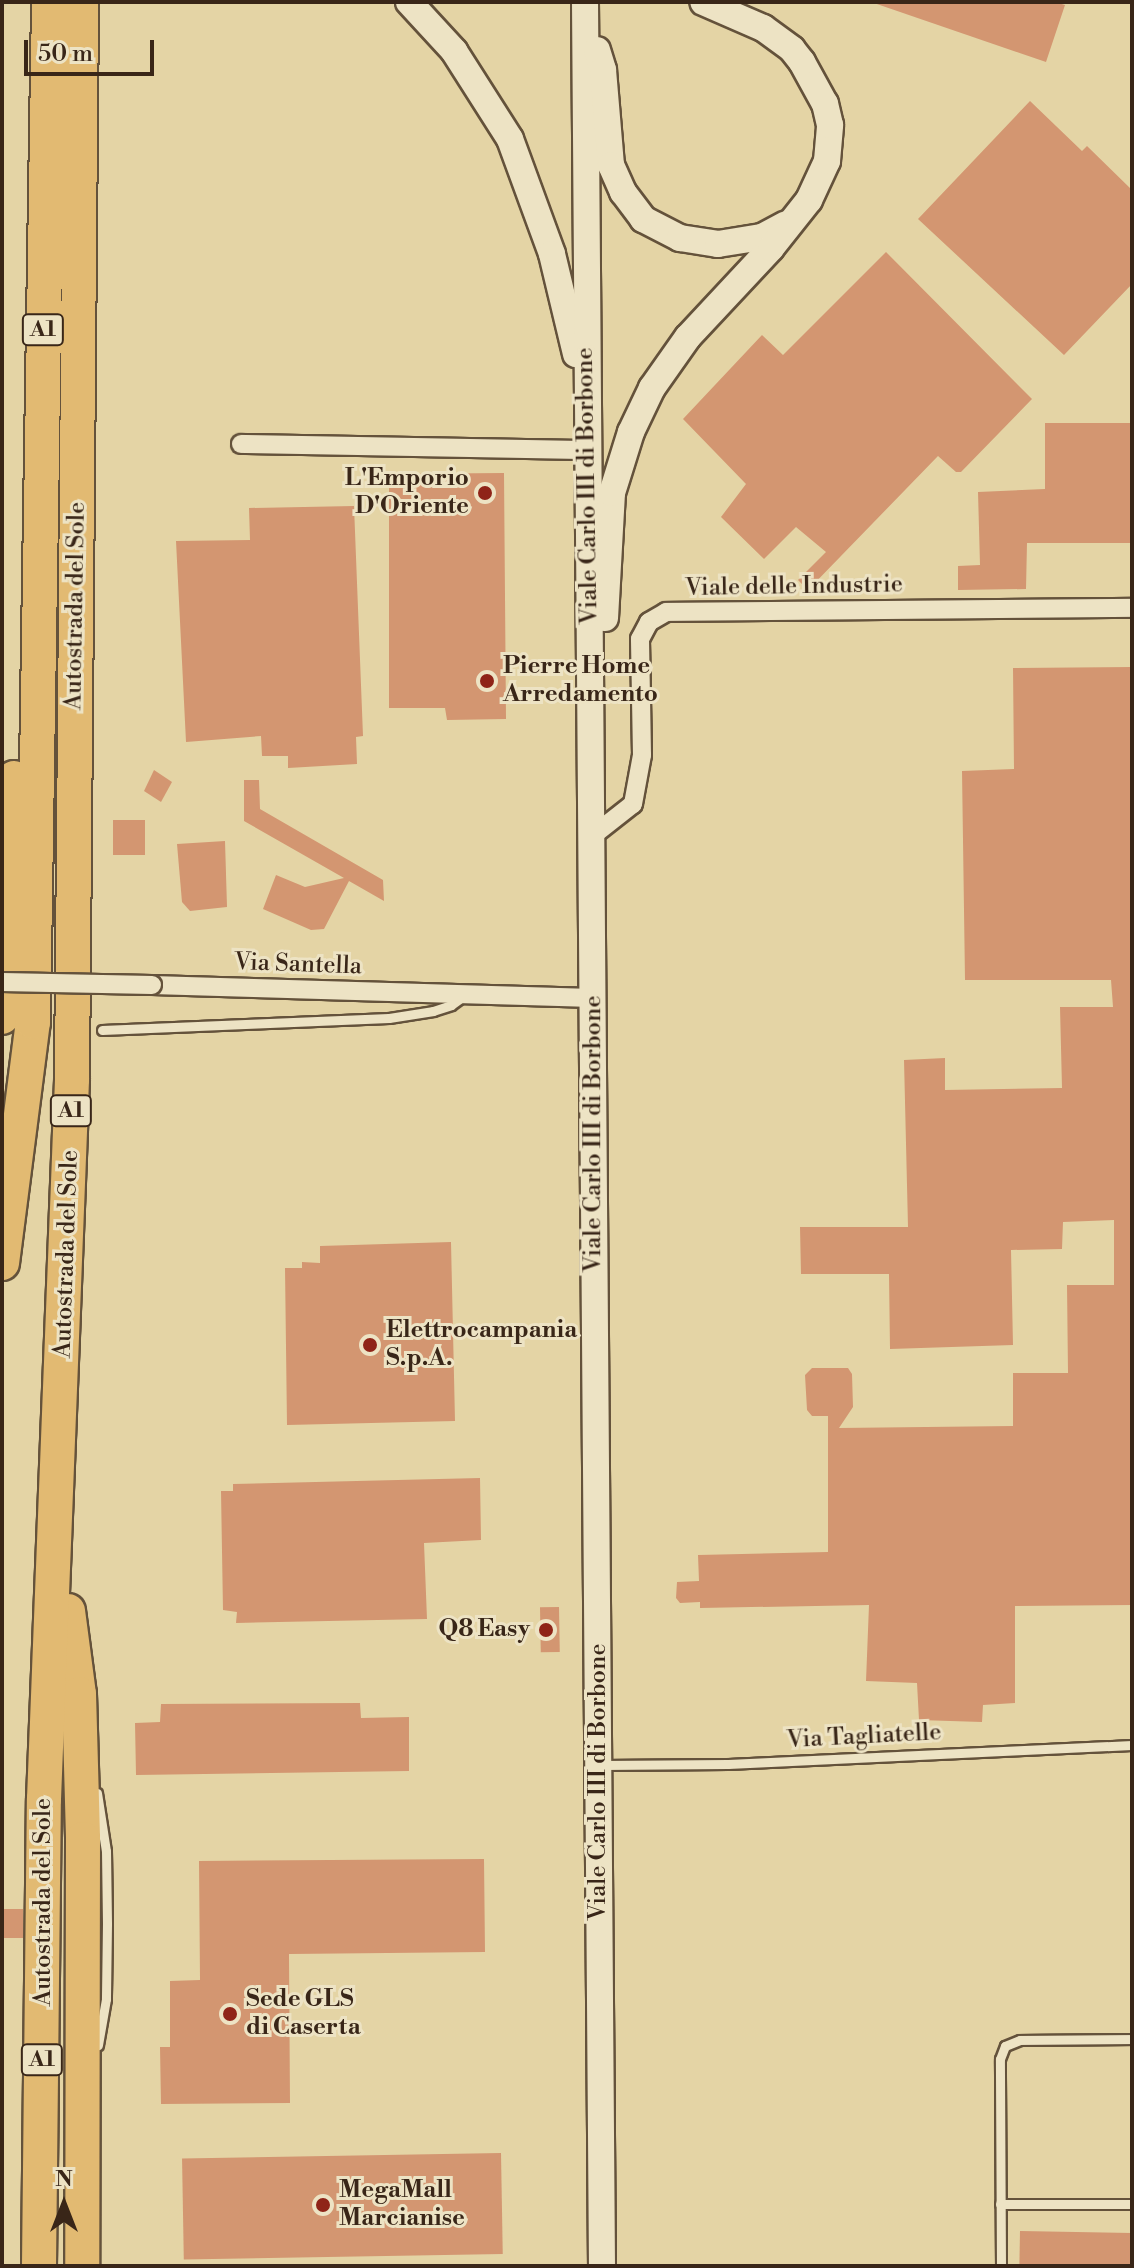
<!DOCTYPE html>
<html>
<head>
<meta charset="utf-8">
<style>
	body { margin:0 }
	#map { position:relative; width:1134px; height:2268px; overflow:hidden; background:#e4d4a5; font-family:"Libre Bodoni",serif }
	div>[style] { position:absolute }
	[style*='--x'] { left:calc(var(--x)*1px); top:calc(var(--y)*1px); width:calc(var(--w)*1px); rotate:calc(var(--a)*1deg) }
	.building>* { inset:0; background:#d39671; transform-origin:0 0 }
	.roads { filter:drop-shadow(2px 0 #64523b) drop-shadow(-2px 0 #64523b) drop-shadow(0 2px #64523b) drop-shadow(0 -2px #64523b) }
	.lane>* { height:9px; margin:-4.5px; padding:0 4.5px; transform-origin:4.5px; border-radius:4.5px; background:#ede3c4 }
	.street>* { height:18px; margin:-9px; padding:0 9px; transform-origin:9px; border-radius:9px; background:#ede3c4 }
	.secondary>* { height:26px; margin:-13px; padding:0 13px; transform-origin:13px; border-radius:13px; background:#ede3c4 }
	.highway>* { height:34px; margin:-17px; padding:0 17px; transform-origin:17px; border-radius:17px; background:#e2ba72 }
	.bridges { filter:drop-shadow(2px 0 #64523b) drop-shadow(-2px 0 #64523b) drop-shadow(0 2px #64523b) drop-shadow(0 -2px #64523b) }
	.street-bridge>* { height:18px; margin:-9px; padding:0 9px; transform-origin:9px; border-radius:9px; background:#ede3c4 }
	.dots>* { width:22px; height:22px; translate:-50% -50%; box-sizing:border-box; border:4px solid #ede3c4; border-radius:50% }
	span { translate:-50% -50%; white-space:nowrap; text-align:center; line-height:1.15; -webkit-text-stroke:6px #ede3c4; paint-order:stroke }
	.shield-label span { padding:2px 6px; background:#ede3c4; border:2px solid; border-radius:6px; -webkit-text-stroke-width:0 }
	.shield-label { font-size:22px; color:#392618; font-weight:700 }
	.poi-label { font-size:24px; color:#392618; font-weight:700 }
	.right { translate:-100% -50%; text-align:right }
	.left { translate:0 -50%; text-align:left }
	.street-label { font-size:24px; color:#392618 }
	.frame { position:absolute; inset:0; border:4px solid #392618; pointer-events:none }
	.north { position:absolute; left:24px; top:2164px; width:80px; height:80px; -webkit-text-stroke:6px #ede3c4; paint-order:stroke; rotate:0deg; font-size:22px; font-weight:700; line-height:32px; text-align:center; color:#392618 }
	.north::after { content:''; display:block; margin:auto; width:28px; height:36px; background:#392618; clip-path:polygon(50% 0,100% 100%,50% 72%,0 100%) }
	.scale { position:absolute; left:24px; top:40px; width:130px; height:36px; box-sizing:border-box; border:4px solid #392618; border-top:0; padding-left:10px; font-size:24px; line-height:28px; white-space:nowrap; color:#392618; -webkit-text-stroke:6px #ede3c4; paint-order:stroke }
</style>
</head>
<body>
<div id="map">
	<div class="building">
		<i style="clip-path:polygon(871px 2px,1055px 2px,1065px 5px,1046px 62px)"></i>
		<i style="clip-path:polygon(1030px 101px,1082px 151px,1087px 146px,1132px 190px,1132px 284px,1064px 355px,918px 219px)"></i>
		<i style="clip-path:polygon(886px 252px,1032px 399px,961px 472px,956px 472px,938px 456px,808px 590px,798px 580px,826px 552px,796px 527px,764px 559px,721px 517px,746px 484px,683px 419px,762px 335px,783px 355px)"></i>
		<i style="clip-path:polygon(1045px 423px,1132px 423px,1132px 543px,1027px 543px,1026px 589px,958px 590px,958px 566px,980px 565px,978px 492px,1045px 489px)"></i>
		<i style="clip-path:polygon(504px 473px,506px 719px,447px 720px,445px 708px,389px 708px,389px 474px)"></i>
		<i style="clip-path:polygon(354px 506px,363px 736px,356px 737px,357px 764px,288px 768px,288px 756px,262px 756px,261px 736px,186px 742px,176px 541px,250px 540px,249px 508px)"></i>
		<i style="clip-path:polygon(1132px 667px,1132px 1605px,1015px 1606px,1015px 1703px,983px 1705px,982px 1722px,919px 1720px,917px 1683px,866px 1681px,869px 1605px,700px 1608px,700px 1602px,680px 1603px,676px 1598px,677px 1582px,699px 1581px,698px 1555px,828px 1552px,828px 1416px,812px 1416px,807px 1410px,805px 1375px,812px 1368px,848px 1368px,852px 1374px,853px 1407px,839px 1428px,1013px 1426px,1013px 1373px,1068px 1373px,1067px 1285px,1114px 1285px,1114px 1220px,1063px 1222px,1062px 1249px,1011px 1250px,1013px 1345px,890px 1349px,889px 1274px,801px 1274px,800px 1227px,908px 1227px,904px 1060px,945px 1058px,945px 1090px,1062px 1088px,1060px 1007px,1113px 1007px,1111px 980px,965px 980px,962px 771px,1014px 769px,1013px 668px)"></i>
		<i style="clip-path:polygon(154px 770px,172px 782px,161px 802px,144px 791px)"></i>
		<i style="clip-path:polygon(244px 780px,259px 780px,260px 809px,383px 880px,384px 901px,349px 881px,324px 929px,311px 930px,263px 909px,276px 875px,305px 887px,344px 878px,244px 821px)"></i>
		<i style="left:113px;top:820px;width:32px;height:35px"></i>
		<i style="clip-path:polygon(225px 841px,227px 907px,190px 911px,182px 902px,177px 844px)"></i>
		<i style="clip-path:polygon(451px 1242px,455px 1421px,287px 1425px,285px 1268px,302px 1268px,302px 1262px,320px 1263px,320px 1246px)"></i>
		<i style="clip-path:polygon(480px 1478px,481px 1540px,424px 1543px,427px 1619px,236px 1623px,237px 1612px,223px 1610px,221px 1491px,233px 1491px,233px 1484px)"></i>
		<i style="left:559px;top:1607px;width:45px;height:19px;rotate:89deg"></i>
		<i style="clip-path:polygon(360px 1703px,361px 1718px,409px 1717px,409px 1771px,136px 1775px,135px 1723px,160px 1722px,161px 1704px)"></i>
		<i style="clip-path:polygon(484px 1859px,485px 1952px,289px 1954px,290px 2103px,161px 2104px,160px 2047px,170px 2047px,170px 1981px,200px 1980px,199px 1861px)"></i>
		<i style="left:2px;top:1909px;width:21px;height:29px"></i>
		<i style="left:501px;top:2153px;width:101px;height:319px;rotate:89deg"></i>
		<i style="left:1020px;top:2231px;width:112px;height:35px;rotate:1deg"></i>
	</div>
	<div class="roads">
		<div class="lane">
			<i style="--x:102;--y:1030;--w:287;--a:-2.4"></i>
			<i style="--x:389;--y:1018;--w:45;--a:-9"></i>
			<i style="--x:433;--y:1011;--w:19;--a:-18"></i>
			<i style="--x:451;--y:1005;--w:14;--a:-36"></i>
			<i style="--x:602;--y:1765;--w:126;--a:-0.5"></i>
			<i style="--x:728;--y:1764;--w:404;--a:-2.7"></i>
			<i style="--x:97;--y:1793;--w:59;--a:81.2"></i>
			<i style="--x:106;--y:1851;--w:73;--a:89.2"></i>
			<i style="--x:107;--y:1924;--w:75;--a:90.8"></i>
			<i style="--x:106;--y:1999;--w:47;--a:99.9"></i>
			<i style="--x:1000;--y:2204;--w:132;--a:0"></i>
			<i style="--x:1001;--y:2266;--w:207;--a:-90.3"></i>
			<i style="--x:1000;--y:2059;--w:14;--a:-69"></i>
			<i style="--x:1005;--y:2046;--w:16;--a:-22"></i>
			<i style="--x:1020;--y:2040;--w:112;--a:-0.5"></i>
		</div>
		<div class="street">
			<i style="--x:241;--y:444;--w:346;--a:1"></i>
			<i style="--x:591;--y:837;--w:53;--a:-38.2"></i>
			<i style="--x:633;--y:804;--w:50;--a:-79.6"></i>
			<i style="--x:642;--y:755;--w:116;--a:-91"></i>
			<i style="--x:640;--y:639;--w:19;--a:-62"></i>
			<i style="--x:649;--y:622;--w:20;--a:-30"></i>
			<i style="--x:666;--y:612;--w:466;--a:-0.5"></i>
			<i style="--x:152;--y:985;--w:441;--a:1.7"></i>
		</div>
		<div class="secondary">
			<i style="--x:409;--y:2;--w:67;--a:47.4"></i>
			<i style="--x:454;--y:51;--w:104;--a:57.5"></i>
			<i style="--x:510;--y:139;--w:122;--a:69.9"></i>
			<i style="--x:552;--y:254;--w:103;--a:76.5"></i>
			<i style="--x:585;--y:2;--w:2264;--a:89.57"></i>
			<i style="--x:597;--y:50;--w:21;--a:73"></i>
			<i style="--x:603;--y:70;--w:95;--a:85.2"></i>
			<i style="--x:611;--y:165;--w:30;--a:66"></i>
			<i style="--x:623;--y:192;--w:34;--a:53"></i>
			<i style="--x:643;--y:219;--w:42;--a:27.2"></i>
			<i style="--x:680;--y:238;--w:38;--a:9"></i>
			<i style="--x:718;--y:244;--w:45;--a:-9"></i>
			<i style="--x:762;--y:237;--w:27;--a:-28"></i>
			<i style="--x:605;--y:618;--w:125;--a:-86.8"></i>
			<i style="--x:612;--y:493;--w:64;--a:-72.7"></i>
			<i style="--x:631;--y:432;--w:49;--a:-64.5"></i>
			<i style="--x:652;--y:388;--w:62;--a:-54.8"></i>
			<i style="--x:688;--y:337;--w:122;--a:-47"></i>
			<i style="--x:771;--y:248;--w:61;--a:-51.6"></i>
			<i style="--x:809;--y:200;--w:43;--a:-65.2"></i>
			<i style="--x:827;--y:161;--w:36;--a:-85"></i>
			<i style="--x:830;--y:125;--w:22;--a:-103"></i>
			<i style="--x:825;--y:104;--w:48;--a:-118.7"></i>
			<i style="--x:802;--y:62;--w:16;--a:-128"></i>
			<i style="--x:792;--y:49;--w:36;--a:-144"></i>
			<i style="--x:763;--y:28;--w:65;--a:-156.6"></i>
		</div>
		<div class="highway">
			<i style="--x:2;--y:1017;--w:53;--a:-83.5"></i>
			<i style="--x:8;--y:964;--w:186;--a:-88.2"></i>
			<i style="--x:2;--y:1263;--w:243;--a:-82.7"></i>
			<i style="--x:33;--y:1022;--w:1020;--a:-89.1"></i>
			<i style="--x:68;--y:1611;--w:84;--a:82.5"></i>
			<i style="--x:79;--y:1694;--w:145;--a:88.4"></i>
			<i style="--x:83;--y:1839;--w:427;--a:90.1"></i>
			<i style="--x:39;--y:2266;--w:467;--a:-89.4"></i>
			<i style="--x:44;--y:1799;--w:721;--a:-87.77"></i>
			<i style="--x:72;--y:1079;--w:1077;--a:-89.52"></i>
		</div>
	</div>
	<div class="bridges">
		<div class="street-bridge">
			<i style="--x:2;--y:982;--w:150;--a:1.1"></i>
		</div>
	</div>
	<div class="dots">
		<i style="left:485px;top:493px;background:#8f2418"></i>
		<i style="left:487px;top:681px;background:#8f2418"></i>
		<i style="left:370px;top:1345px;background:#8f2418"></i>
		<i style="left:546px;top:1630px;background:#8f2418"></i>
		<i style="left:230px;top:2014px;background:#8f2418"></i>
		<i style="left:323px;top:2205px;background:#8f2418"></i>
	</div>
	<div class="shield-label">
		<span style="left:43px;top:330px">A1</span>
		<span style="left:71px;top:1111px">A1</span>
		<span style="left:42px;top:2060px">A1</span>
	</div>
	<div class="poi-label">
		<span class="right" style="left:469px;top:493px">L'Emporio<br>D'Oriente</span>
		<span class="left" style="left:503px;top:681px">Pierre Home<br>Arredamento</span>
		<span class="left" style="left:386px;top:1345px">Elettrocampania<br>S.p.A.</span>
		<span class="right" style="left:530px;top:1630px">Q8 Easy</span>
		<span class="left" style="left:246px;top:2014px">Sede GLS<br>di Caserta</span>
		<span class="left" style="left:339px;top:2205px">MegaMall<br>Marcianise</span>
	</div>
	<div class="street-label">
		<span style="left:588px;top:486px;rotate:-91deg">Viale Carlo III di Borbone</span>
		<span style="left:794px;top:587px;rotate:-1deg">Viale delle Industrie</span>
		<span style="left:76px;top:606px;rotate:-89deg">Autostrada del Sole</span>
		<span style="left:298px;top:965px;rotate:2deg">Via Santella</span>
		<span style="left:594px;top:1134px;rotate:-90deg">Viale Carlo III di Borbone</span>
		<span style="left:67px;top:1254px;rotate:-88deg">Autostrada del Sole</span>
		<span style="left:864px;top:1737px;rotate:-3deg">Via Tagliatelle</span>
		<span style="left:599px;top:1782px;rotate:-90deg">Viale Carlo III di Borbone</span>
		<span style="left:44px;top:1902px;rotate:-90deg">Autostrada del Sole</span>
	</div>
	<div class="frame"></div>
	<div class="north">N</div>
	<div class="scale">50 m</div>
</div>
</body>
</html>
